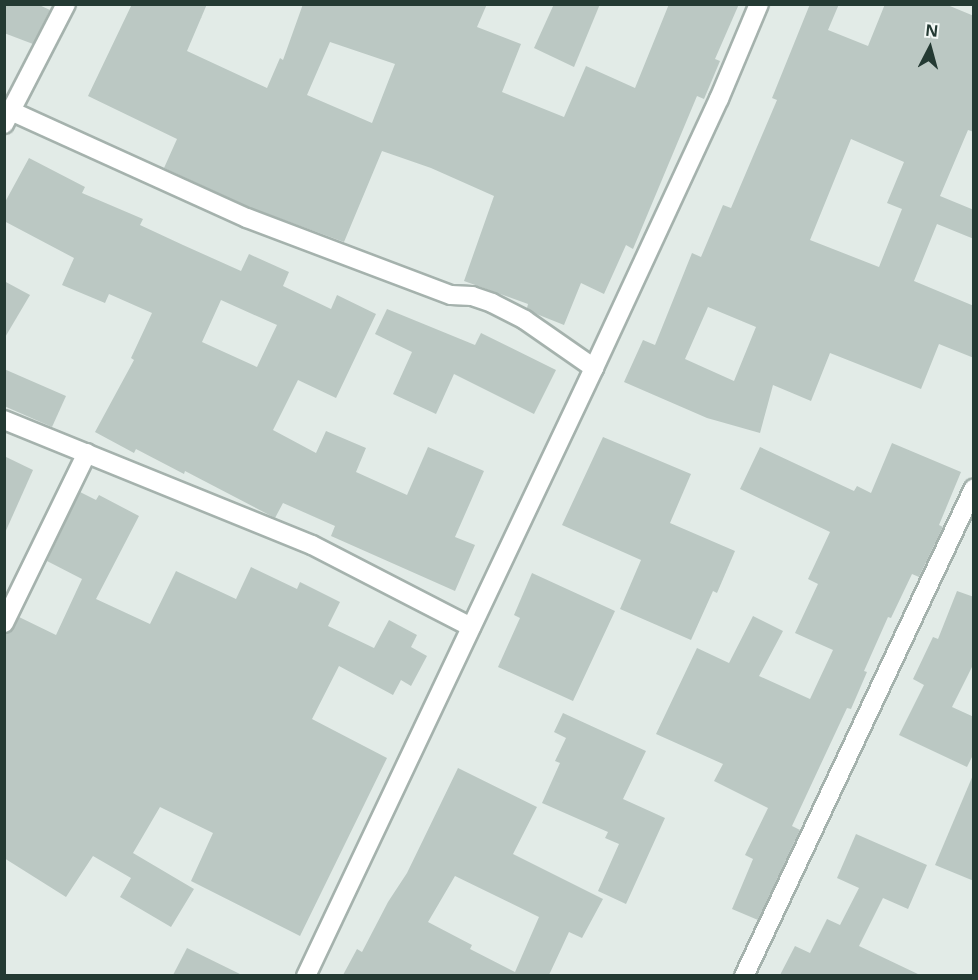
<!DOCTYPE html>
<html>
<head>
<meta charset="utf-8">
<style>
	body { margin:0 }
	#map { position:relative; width:978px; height:980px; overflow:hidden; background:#e2ebe7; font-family:"Noto Sans",sans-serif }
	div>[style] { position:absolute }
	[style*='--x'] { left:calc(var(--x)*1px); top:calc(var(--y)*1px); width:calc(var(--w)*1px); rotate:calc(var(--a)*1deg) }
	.building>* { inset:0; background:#bbc8c3 }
	.roads { filter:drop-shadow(2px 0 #a5b2ad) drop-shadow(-2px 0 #a5b2ad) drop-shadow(0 2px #a5b2ad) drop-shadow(0 -2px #a5b2ad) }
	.street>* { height:18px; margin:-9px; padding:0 9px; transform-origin:9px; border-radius:9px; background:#fff }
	span { translate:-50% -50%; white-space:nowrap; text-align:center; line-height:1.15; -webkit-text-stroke:4.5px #f2f8f5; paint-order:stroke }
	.frame { position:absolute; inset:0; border:6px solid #243a33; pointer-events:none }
	.north { position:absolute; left:900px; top:18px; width:60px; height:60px; -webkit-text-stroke:4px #f2f8f5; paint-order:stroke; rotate:6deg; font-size:16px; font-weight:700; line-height:24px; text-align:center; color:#243a33 }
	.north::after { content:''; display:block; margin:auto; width:21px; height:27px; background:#243a33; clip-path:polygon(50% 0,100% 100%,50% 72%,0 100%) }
</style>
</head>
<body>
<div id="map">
	<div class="building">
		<i style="clip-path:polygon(4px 4px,37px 4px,50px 10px,33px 44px,4px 33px)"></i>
		<i style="clip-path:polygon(evenodd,132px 4px,207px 4px,187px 51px,267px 88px,280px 58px,283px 60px,303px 4px,487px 4px,477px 27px,521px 44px,502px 92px,564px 117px,586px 66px,635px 88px,669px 4px,739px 4px,715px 59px,720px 61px,704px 99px,697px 96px,633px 249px,626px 245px,604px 294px,581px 283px,564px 325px,534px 313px,527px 308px,528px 304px,464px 281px,494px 196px,431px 168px,382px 151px,344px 242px,251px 208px,164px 168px,177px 139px,88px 96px,132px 4px,330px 42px,395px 64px,372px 123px,307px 95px,330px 42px)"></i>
		<i style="clip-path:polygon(554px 4px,600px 4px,574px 67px,534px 48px)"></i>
		<i style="clip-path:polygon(evenodd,810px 4px,839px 4px,828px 30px,868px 46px,885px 4px,945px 4px,974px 16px,974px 132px,968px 130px,940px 196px,974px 210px,974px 239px,937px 224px,914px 281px,974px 306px,974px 358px,939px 344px,921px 389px,830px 353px,811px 401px,773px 385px,760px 433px,707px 418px,624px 382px,643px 340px,655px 345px,692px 253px,701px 257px,723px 205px,731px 208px,777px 100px,772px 98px,810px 4px,851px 139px,904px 162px,887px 203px,902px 209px,879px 267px,810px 240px,851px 139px,810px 4px,708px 307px,756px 327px,734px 381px,685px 359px,708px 307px)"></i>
		<i style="clip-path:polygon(evenodd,29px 158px,85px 187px,82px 193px,143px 219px,140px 225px,183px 245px,241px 271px,249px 254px,289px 272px,283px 286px,331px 309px,337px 295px,376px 314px,336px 398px,298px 380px,273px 430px,316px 453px,326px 431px,366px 448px,356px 472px,407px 495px,428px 447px,484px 471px,455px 537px,475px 545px,455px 591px,331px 536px,335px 526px,283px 503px,275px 518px,185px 471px,184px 474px,136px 449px,134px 453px,95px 432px,134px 360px,131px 358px,152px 313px,109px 294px,105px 303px,62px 285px,74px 258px,4px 221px,4px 204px,29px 158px,221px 300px,277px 325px,257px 367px,202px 342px,221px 300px)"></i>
		<i style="clip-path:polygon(4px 281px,30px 295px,4px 339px)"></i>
		<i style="clip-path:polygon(387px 309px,475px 345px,481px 333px,556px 370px,534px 414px,454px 374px,436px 414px,393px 394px,412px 352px,375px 334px)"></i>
		<i style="clip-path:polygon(4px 369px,66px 396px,52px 427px,4px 406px)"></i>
		<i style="clip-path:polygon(603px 437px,691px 474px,670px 523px,735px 551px,717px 593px,713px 591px,691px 640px,620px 609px,641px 560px,562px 525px)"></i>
		<i style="clip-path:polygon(892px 443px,961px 472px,939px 525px,943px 527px,919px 577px,912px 574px,891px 618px,888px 617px,864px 671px,867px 672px,851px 709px,847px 708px,792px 826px,800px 830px,758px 920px,732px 909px,753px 859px,745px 855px,768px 808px,714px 781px,723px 764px,656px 734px,697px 648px,729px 663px,753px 616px,783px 631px,759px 676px,810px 699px,833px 650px,795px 633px,818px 584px,808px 579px,830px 532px,740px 489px,760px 447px,854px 491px,857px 486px,871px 493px)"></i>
		<i style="clip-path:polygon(4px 456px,33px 470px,4px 535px)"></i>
		<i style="clip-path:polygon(80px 492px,96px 500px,99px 495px,139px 516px,96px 599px,150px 624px,176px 571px,236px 599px,251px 567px,297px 589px,300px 582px,340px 602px,328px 626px,374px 648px,389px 620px,417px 635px,411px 647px,427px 656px,411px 686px,401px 680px,393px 695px,339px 666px,312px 719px,387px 758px,300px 936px,191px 881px,213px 833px,160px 807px,133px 853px,194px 889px,171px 927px,120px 897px,131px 878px,93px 856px,66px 897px,4px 858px,4px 634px,11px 632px,19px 617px,56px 635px,82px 579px,47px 561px)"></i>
		<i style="clip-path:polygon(532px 573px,615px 611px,573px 701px,498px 667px,520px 618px,514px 615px)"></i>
		<i style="clip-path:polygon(957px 591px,974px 597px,974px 663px,952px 707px,974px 717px,974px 753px,967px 767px,899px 735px,924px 685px,913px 679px,933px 637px,938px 639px)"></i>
		<i style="clip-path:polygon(563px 713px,646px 751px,623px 799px,665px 818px,626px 904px,598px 891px,619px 844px,605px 838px,608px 832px,542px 803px,560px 763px,555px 761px,566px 738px,554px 732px)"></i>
		<i style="clip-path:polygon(evenodd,458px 768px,537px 807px,513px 854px,603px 899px,582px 938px,569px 932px,549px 975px,343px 975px,357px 949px,362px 952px,388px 902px,407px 873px,458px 768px,455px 876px,539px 917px,515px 972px,470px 949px,472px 945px,428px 922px,455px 876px)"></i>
		<i style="clip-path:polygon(973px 775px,974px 775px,974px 881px,935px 865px)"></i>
		<i style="clip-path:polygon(856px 834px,927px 865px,908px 909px,883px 898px,859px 946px,920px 975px,780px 975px,795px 946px,810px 953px,827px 919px,840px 925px,859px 888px,837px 878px)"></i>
		<i style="clip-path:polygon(187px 948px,242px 975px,173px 975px)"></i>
	</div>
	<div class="roads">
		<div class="street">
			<i style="--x:13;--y:112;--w:257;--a:24.4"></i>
			<i style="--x:247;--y:218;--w:218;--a:20.7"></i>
			<i style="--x:451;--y:295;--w:21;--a:3"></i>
			<i style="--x:472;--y:296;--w:21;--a:19"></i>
			<i style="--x:492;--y:303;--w:37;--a:27"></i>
			<i style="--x:525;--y:320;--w:84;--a:34.8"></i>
			<i style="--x:4;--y:124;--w:135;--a:-62.7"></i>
			<i style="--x:4;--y:420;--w:332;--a:22.1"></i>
			<i style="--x:312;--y:545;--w:179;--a:27.3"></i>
			<i style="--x:4;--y:623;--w:189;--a:-64"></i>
			<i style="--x:306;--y:976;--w:673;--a:-64.65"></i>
			<i style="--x:594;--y:368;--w:297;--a:-65.1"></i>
			<i style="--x:719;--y:99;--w:103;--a:-67.2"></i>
			<i style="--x:744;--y:976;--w:539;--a:-64.76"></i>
		</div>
	</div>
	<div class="frame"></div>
	<div class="north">N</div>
</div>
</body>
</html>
